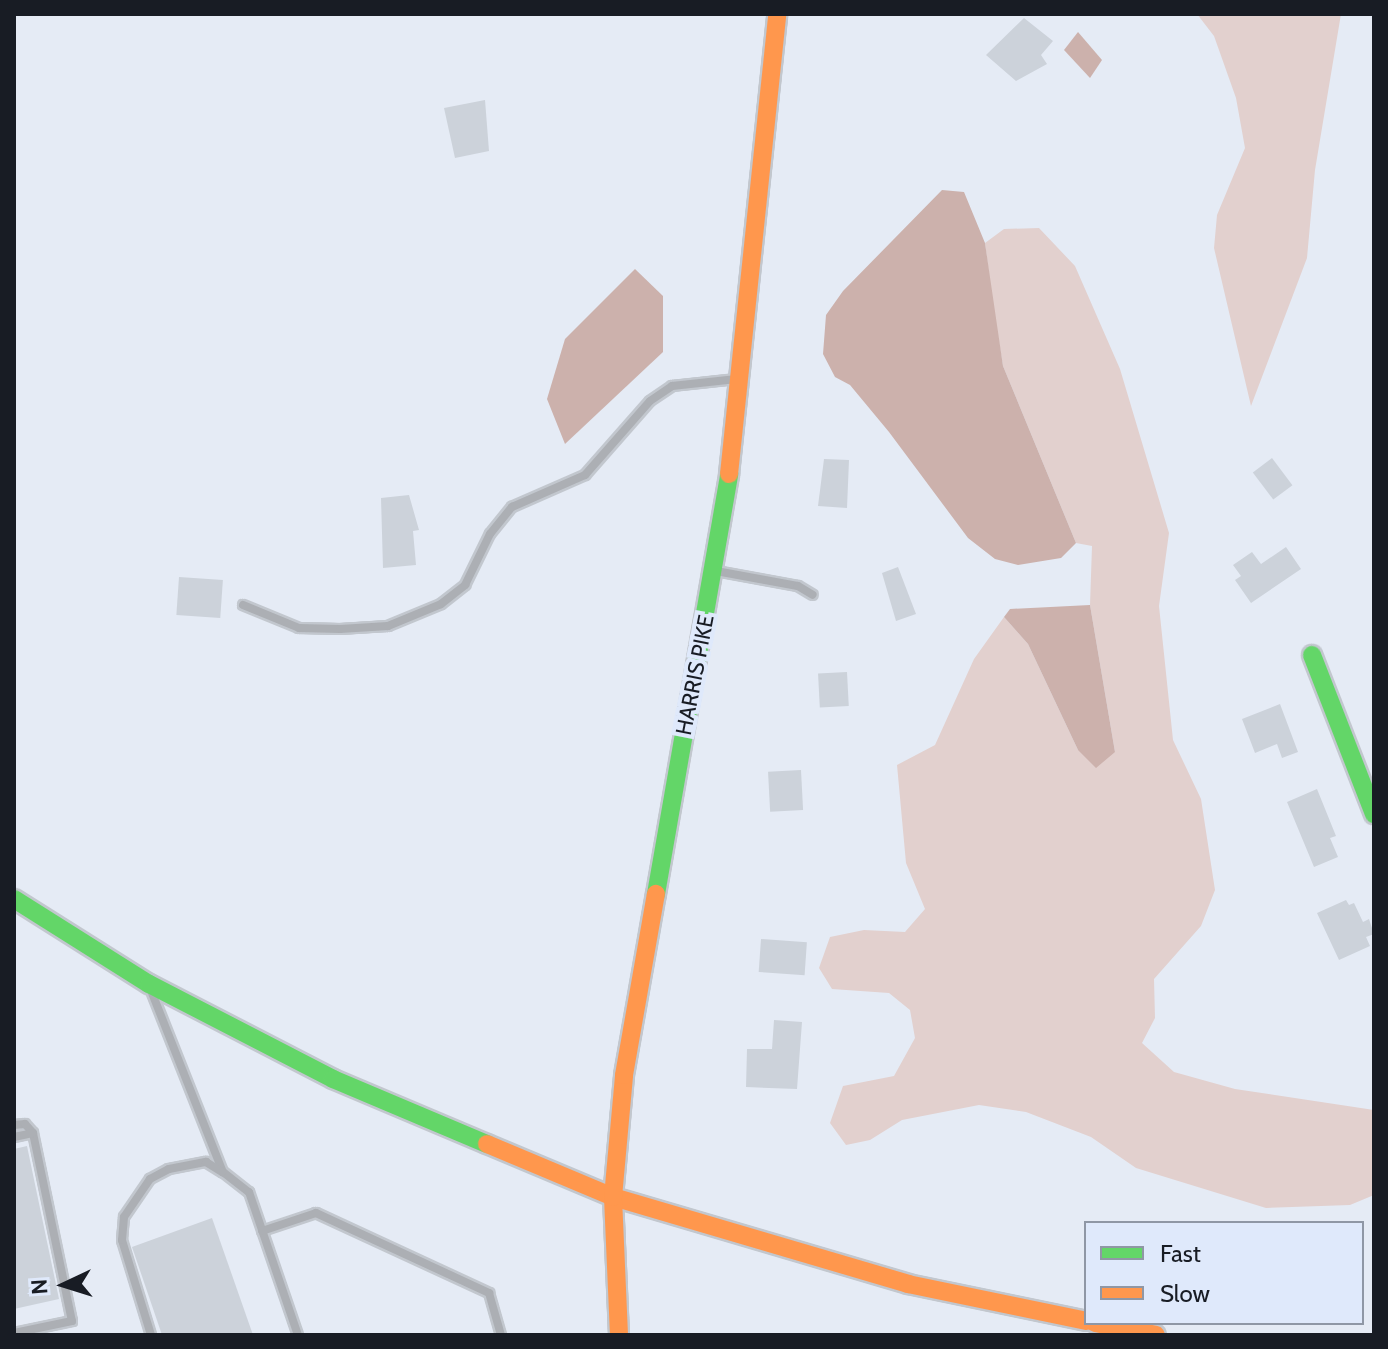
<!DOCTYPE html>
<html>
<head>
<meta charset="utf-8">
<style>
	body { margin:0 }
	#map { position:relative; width:1388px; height:1349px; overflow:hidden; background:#e5ebf5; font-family:Cabin,sans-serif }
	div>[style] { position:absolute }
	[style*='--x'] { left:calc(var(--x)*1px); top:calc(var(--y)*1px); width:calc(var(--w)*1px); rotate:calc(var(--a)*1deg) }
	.green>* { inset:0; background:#e2d0ce }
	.water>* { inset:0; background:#ccb1ac }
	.building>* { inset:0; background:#ccd2da; transform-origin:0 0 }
	.roads { filter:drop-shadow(2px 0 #c2c7ce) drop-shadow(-2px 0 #c2c7ce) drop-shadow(0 2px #c2c7ce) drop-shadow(0 -2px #c2c7ce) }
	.lane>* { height:8px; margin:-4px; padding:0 4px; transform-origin:4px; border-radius:4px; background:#acafb4 }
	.fast>* { height:18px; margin:-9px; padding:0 9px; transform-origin:9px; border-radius:9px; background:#63d668 }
	.slow>* { height:18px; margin:-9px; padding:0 9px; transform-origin:9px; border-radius:9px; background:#ff974d }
	span { translate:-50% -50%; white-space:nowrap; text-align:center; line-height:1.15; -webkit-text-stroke:8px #dfe9fb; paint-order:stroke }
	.street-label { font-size:22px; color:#181c24 }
	.frame { position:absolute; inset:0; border:16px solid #181c24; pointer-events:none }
	.legend { position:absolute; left:1084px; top:1221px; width:280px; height:104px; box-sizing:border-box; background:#dfe9fb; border:2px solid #8f97a5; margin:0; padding:10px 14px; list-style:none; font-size:24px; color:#181c24 }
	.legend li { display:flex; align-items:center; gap:16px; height:40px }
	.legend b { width:40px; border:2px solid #8f97a5 }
	.north { position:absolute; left:24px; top:1245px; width:80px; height:80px; -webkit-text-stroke:6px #dfe9fb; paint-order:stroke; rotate:266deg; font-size:22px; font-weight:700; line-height:32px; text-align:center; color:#181c24 }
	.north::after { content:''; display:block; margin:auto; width:28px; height:36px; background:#181c24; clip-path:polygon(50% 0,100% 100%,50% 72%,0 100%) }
</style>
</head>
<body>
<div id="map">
	<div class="green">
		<i style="clip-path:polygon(1197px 14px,1341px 14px,1315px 170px,1307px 258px,1251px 406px,1214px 248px,1217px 215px,1245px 148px,1236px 98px,1214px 36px)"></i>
		<i style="clip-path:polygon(1039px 228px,1075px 266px,1120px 369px,1169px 533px,1159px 606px,1173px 740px,1201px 799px,1215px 890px,1201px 926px,1154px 979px,1155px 1018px,1142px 1043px,1174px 1072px,1235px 1089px,1374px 1110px,1374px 1195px,1350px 1205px,1266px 1208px,1136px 1168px,1091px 1137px,1026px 1112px,979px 1105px,902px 1120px,870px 1140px,846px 1145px,830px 1123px,843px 1086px,894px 1076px,915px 1038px,910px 1010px,889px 993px,832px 989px,819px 968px,830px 937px,864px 930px,905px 932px,925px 909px,906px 863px,897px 765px,935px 745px,974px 659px,1004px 617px,1028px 644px,1078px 750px,1115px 752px,1090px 605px,1092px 546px,1076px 543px,1003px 366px,993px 306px,985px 243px,1004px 229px)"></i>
	</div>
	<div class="water">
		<i style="clip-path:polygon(1078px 32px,1102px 60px,1090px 78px,1064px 50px)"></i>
		<i style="clip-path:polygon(942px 190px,964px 192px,985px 243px,1003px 366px,1076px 543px,1061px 558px,1018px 565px,995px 559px,968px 538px,889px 432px,850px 385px,835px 377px,823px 354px,826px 315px,843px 291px)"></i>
		<i style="clip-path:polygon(635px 269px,663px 296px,663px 352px,565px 444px,547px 399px,565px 339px)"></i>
		<i style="clip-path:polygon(1090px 605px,1115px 752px,1096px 768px,1078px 750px,1028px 644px,1004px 617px,1010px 609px)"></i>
	</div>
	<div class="building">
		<i style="clip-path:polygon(1024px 18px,1053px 41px,1041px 55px,1047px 64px,1016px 81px,986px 55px)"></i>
		<i style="clip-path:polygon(485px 100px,489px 151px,455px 158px,444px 108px)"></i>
		<i style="left:1272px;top:458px;width:34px;height:24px;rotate:53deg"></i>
		<i style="clip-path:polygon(824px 459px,849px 460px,847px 508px,818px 506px)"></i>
		<i style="clip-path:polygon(409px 495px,419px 530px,413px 531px,416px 565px,383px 568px,381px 498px)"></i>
		<i style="clip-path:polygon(1286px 547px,1301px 569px,1251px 603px,1235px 580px,1241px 576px,1233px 565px,1252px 552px,1261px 564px)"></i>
		<i style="clip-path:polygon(898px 567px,916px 614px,896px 621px,882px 573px)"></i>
		<i style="left:179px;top:577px;width:44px;height:38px;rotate:4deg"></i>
		<i style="left:847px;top:672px;width:34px;height:29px;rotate:87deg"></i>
		<i style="clip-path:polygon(1280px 704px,1298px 752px,1282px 758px,1277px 744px,1255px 753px,1242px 719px)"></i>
		<i style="left:801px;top:770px;width:40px;height:33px;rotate:87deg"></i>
		<i style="clip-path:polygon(1317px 789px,1336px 836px,1330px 838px,1338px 857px,1314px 867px,1287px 802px)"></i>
		<i style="clip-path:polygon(1346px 900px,1349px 905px,1354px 903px,1363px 922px,1369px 919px,1374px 934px,1366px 937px,1370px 946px,1339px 960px,1317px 913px)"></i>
		<i style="left:761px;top:939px;width:46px;height:33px;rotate:4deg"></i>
		<i style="clip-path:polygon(774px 1020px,802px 1022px,797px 1089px,746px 1087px,747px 1049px,772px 1049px)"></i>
		<i style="clip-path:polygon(27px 1146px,59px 1299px,14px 1309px,14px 1149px)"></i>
		<i style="clip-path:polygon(212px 1218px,253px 1335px,162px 1335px,132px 1247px)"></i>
	</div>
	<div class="roads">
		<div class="lane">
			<i style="--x:716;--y:571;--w:83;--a:10.4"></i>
			<i style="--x:798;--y:586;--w:17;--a:31"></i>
			<i style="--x:243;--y:605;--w:61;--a:22.3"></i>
			<i style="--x:299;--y:628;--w:41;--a:1.4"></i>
			<i style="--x:340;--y:629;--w:48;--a:-3.6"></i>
			<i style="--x:388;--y:626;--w:57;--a:-22.5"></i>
			<i style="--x:441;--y:604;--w:31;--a:-38"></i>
			<i style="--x:465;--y:585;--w:57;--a:-63.9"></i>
			<i style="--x:490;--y:534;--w:35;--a:-51"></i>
			<i style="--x:512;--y:507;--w:80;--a:-23.7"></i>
			<i style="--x:585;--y:475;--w:98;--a:-48.7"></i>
			<i style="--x:650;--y:401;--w:27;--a:-34"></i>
			<i style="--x:672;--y:386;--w:65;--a:-6.1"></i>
			<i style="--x:152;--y:993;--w:193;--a:68.4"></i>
			<i style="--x:223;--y:1172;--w:33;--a:38"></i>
			<i style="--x:249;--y:1192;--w:151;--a:71.1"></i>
			<i style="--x:14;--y:1125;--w:11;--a:-5"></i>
			<i style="--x:25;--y:1124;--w:12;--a:48"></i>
			<i style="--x:33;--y:1133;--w:192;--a:78.3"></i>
			<i style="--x:72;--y:1321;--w:59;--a:168.3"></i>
			<i style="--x:14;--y:1137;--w:19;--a:-12"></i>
			<i style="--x:262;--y:1231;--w:57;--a:-18.4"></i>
			<i style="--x:316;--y:1213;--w:191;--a:24.8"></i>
			<i style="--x:489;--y:1293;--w:44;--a:74.1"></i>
			<i style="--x:151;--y:1335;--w:99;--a:-107"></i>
			<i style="--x:122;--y:1240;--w:23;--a:-85"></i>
			<i style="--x:124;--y:1217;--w:46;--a:-55.6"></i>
			<i style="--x:150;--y:1179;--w:21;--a:-28"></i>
			<i style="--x:169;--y:1169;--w:38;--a:-11"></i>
			<i style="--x:206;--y:1162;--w:19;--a:32"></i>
		</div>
		<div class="fast">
			<i style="--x:1312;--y:655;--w:171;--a:68.7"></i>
			<i style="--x:656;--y:894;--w:426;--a:-80.1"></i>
			<i style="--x:14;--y:899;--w:160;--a:32.2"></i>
			<i style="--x:149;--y:984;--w:207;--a:27.3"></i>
			<i style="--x:333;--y:1079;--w:167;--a:22.9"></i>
		</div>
		<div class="slow">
			<i style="--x:729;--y:474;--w:462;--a:-84"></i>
			<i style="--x:487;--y:1144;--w:137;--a:22.8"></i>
			<i style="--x:613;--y:1197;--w:308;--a:16.4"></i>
			<i style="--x:908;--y:1284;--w:182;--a:11.7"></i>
			<i style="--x:1095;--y:1323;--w:62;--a:11.1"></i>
			<i style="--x:619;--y:1335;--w:138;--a:-92.5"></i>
			<i style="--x:613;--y:1197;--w:122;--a:-84.8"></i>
			<i style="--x:624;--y:1075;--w:184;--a:-80"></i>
		</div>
	</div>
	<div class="street-label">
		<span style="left:695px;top:675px;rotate:-79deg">HARRIS PIKE</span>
	</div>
	<div class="frame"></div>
	<ul class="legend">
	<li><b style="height:10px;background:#63d668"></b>Fast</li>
	<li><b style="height:10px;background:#ff974d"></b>Slow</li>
	</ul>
	<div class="north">N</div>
</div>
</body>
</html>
